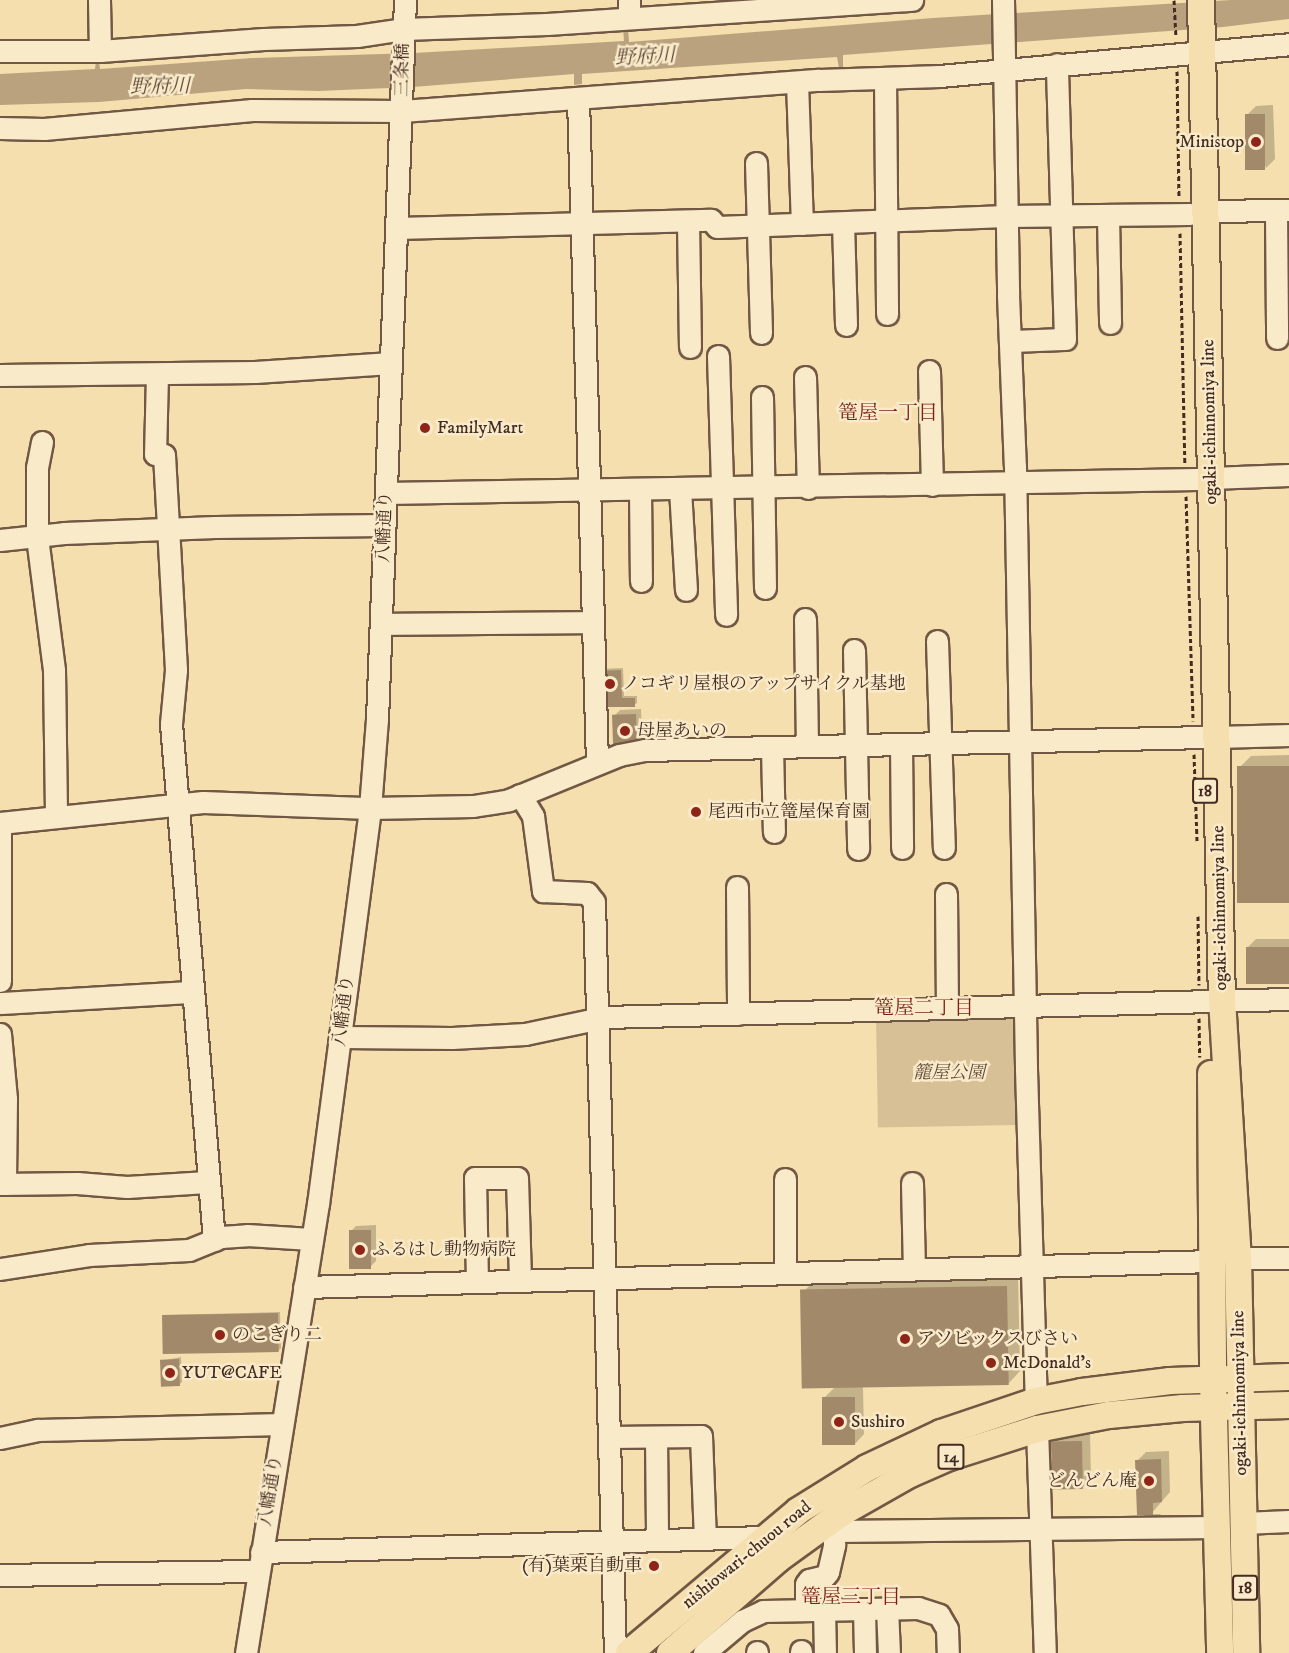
<!DOCTYPE html>
<html>
<head>
<meta charset="utf-8">
<style>
	body { margin:0 }
	#map { position:relative; width:1289px; height:1653px; overflow:hidden; background:#f6dfae; font-family:"IM FELL DW Pica","Noto Serif JP",serif }
	div>[style] { position:absolute }
	[style*='--x'] { left:calc(var(--x)*1px); top:calc(var(--y)*1px); width:calc(var(--w)*1px); rotate:calc(var(--a)*1deg) }
	.green>* { inset:0; background:#d8c096; transform-origin:0 0 }
	.water>* { inset:0; background:#baa27e }
	.shadow>* { inset:0; background:#0003 }
	.building>* { inset:0; background:#a1896a; transform-origin:0 0 }
	.path>* { height:3px; margin-top:-1.5px; transform-origin:0; background:repeating-linear-gradient(90deg,#452b21 0 4.5px,transparent 0 7.5px) }
	.roads { filter:drop-shadow(2px 0 #715844) drop-shadow(-2px 0 #715844) drop-shadow(0 2px #715844) drop-shadow(0 -2px #715844) }
	.minor>* { height:21px; margin:-10.5px; padding:0 10.5px; transform-origin:10.5px; border-radius:10.5px; background:#f9eaca }
	.major>* { height:26px; margin:-13px; padding:0 13px; transform-origin:13px; border-radius:13px; background:#f6dfae }
	.dots>* { width:16px; height:16px; translate:-50% -50%; box-sizing:border-box; border:3px solid #f9eaca; border-radius:50% }
	span { translate:-50% -50%; white-space:nowrap; text-align:center; line-height:1.15; -webkit-text-stroke:5px #f9eaca; paint-order:stroke }
	.shield-label span { padding:2px 4px; background:#f9eaca; border:2px solid; border-radius:4px; -webkit-text-stroke-width:0 }
	.shield-label { font-size:16px; color:#452b21; font-weight:700 }
	.street-label { font-size:18px; color:#452b21 }
	.poi-label { font-size:18px; color:#452b21 }
	.right { translate:-100% -50%; text-align:right }
	.left { translate:0 -50%; text-align:left }
	.park-label { font-size:18px; color:#624938; font-style:italic }
	.water-label { font-size:20px; color:#624938; font-style:italic }
	.neighbourhood-label { font-size:20px; color:#7a1f14 }
</style>
</head>
<body>
<div id="map">
	<div class="green">
		<i style="left:1020px;top:1016px;width:109px;height:144px;rotate:89deg"></i>
	</div>
	<div class="water">
		<i style="clip-path:polygon(1231px 0,1289px 0,1289px 19px,1223px 27px,843px 55px,843px 68px,839px 68px,837px 57px,582px 74px,582px 84px,574px 85px,574px 74px,413px 87px,318px 91px,246px 89px,99px 102px,0 105px,0 74px,95px 69px,96px 61px,99px 61px,100px 69px,252px 58px,414px 53px,624px 41px,623px 28px,628px 28px,629px 42px,933px 18px)"></i>
	</div>
	<div class="shadow">
		<i style="clip-path:polygon(1273px 105px,1275px 159px,1266px 168px,1247px 115px,1256px 106px)"></i>
		<i style="clip-path:polygon(623px 668px,624px 696px,637px 696px,637px 703px,634px 705px,600px 706px,601px 669px)"></i>
		<i style="clip-path:polygon(641px 709px,642px 740px,636px 746px,614px 716px,620px 710px)"></i>
		<i style="clip-path:polygon(1289px 755px,1289px 901px,1239px 768px,1251px 756px)"></i>
		<i style="clip-path:polygon(1256px 939px,1289px 939px,1289px 982px,1247px 948px)"></i>
		<i style="clip-path:polygon(376px 1225px,376px 1261px,370px 1267px,350px 1232px,356px 1226px)"></i>
		<i style="clip-path:polygon(1018px 1275px,1020px 1371px,1008px 1384px,863px 1387px,864px 1434px,855px 1444px,823px 1399px,835px 1387px,802px 1293px,814px 1281px)"></i>
		<i style="clip-path:polygon(280px 1312px,281px 1348px,278px 1351px,163px 1318px,165px 1315px)"></i>
		<i style="clip-path:polygon(181px 1357px,182px 1382px,179px 1385px,161px 1361px)"></i>
		<i style="clip-path:polygon(1062px 1433px,1090px 1433px,1091px 1479px,1082px 1488px,1053px 1442px)"></i>
		<i style="clip-path:polygon(1169px 1451px,1170px 1492px,1151px 1514px,1161px 1514px,1158px 1518px,1143px 1518px,1146px 1513px,1137px 1461px,1146px 1452px)"></i>
	</div>
	<div class="building">
		<i style="left:1245px;top:114px;width:20px;height:56px"></i>
		<i style="clip-path:polygon(621px 670px,622px 698px,635px 698px,635px 707px,598px 707px,597px 671px)"></i>
		<i style="left:636px;top:714px;width:33px;height:24px;rotate:88deg"></i>
		<i style="left:1289px;top:766px;width:137px;height:52px;rotate:90deg"></i>
		<i style="left:1289px;top:947px;width:37px;height:43px;rotate:90deg"></i>
		<i style="left:371px;top:1230px;width:39px;height:22px;rotate:90deg"></i>
		<i style="left:1007px;top:1286px;width:99px;height:207px;rotate:89deg"></i>
		<i style="left:278px;top:1313px;width:39px;height:116px;rotate:89deg"></i>
		<i style="left:179px;top:1359px;width:27px;height:19px;rotate:88deg"></i>
		<i style="left:855px;top:1397px;width:48px;height:33px;rotate:90deg"></i>
		<i style="left:1082px;top:1441px;width:48px;height:31px;rotate:89deg"></i>
		<i style="clip-path:polygon(1161px 1459px,1162px 1502px,1153px 1503px,1153px 1515px,1137px 1515px,1135px 1460px)"></i>
	</div>
	<div class="path">
		<i style="--x:1174;--y:0;--w:37;--a:87"></i>
		<i style="--x:1177;--y:71;--w:125;--a:89.1"></i>
		<i style="--x:1180;--y:233;--w:230;--a:88.8"></i>
		<i style="--x:1186;--y:496;--w:225;--a:88.2"></i>
		<i style="--x:1194;--y:754;--w:87;--a:88"></i>
		<i style="--x:1198;--y:916;--w:69;--a:89.2"></i>
		<i style="--x:1199;--y:1018;--w:39;--a:89"></i>
	</div>
	<div class="roads">
		<div class="minor">
			<i style="--x:99;--y:0;--w:51;--a:88.9"></i>
			<i style="--x:629;--y:0;--w:18;--a:90"></i>
			<i style="--x:1003;--y:0;--w:295;--a:89"></i>
			<i style="--x:1008;--y:295;--w:171;--a:87.7"></i>
			<i style="--x:1015;--y:466;--w:603;--a:88.95"></i>
			<i style="--x:1026;--y:1069;--w:332;--a:88.3"></i>
			<i style="--x:0;--y:51;--w:100;--a:0"></i>
			<i style="--x:100;--y:51;--w:164;--a:-4.2"></i>
			<i style="--x:264;--y:39;--w:93;--a:-1.8"></i>
			<i style="--x:357;--y:36;--w:48;--a:-8.5"></i>
			<i style="--x:404;--y:29;--w:143;--a:-2"></i>
			<i style="--x:547;--y:24;--w:366;--a:-3.8"></i>
			<i style="--x:885;--y:78;--w:236;--a:89.5"></i>
			<i style="--x:797;--y:82;--w:142;--a:88"></i>
			<i style="--x:578;--y:99;--w:664;--a:88.36"></i>
			<i style="--x:0;--y:128;--w:44;--a:1.3"></i>
			<i style="--x:44;--y:129;--w:209;--a:-5.2"></i>
			<i style="--x:252;--y:110;--w:150;--a:0.4"></i>
			<i style="--x:402;--y:111;--w:418;--a:-4.3"></i>
			<i style="--x:819;--y:80;--w:121;--a:-1.9"></i>
			<i style="--x:940;--y:76;--w:350;--a:-5.2"></i>
			<i style="--x:756;--y:163;--w:170;--a:88.3"></i>
			<i style="--x:1205;--y:211;--w:84;--a:-0.7"></i>
			<i style="--x:1276;--y:211;--w:127;--a:89.5"></i>
			<i style="--x:1108;--y:215;--w:108;--a:88.9"></i>
			<i style="--x:688;--y:221;--w:126;--a:89.1"></i>
			<i style="--x:843;--y:223;--w:102;--a:88.3"></i>
			<i style="--x:397;--y:228;--w:314;--a:-1.5"></i>
			<i style="--x:711;--y:220;--w:9;--a:49"></i>
			<i style="--x:717;--y:227;--w:289;--a:-2.2"></i>
			<i style="--x:1006;--y:216;--w:184;--a:-0.6"></i>
			<i style="--x:1010;--y:341;--w:55;--a:-2.1"></i>
			<i style="--x:1065;--y:339;--w:275;--a:-91.7"></i>
			<i style="--x:718;--y:356;--w:259;--a:88.2"></i>
			<i style="--x:929;--y:371;--w:114;--a:88.5"></i>
			<i style="--x:157;--y:374;--w:80;--a:91.4"></i>
			<i style="--x:155;--y:454;--w:9;--a:6"></i>
			<i style="--x:164;--y:455;--w:215;--a:86.8"></i>
			<i style="--x:176;--y:670;--w:54;--a:95.3"></i>
			<i style="--x:171;--y:724;--w:518;--a:85.24"></i>
			<i style="--x:0;--y:375;--w:255;--a:-0.7"></i>
			<i style="--x:255;--y:372;--w:136;--a:-3.8"></i>
			<i style="--x:805;--y:377;--w:111;--a:88.5"></i>
			<i style="--x:762;--y:397;--w:191;--a:89.1"></i>
			<i style="--x:42;--y:442;--w:25;--a:101"></i>
			<i style="--x:37;--y:467;--w:70;--a:90"></i>
			<i style="--x:37;--y:537;--w:134;--a:82.7"></i>
			<i style="--x:54;--y:670;--w:147;--a:89.2"></i>
			<i style="--x:1211;--y:478;--w:78;--a:-2.2"></i>
			<i style="--x:680;--y:489;--w:101;--a:86.6"></i>
			<i style="--x:640;--y:490;--w:91;--a:89.4"></i>
			<i style="--x:386;--y:493;--w:811;--a:-0.99"></i>
			<i style="--x:0;--y:540;--w:64;--a:-6.2"></i>
			<i style="--x:64;--y:533;--w:151;--a:-2.3"></i>
			<i style="--x:215;--y:527;--w:169;--a:-0.7"></i>
			<i style="--x:805;--y:619;--w:127;--a:89.1"></i>
			<i style="--x:381;--y:624;--w:212;--a:-0.5"></i>
			<i style="--x:937;--y:641;--w:207;--a:88.1"></i>
			<i style="--x:854;--y:650;--w:199;--a:88.8"></i>
			<i style="--x:1217;--y:737;--w:72;--a:-1.6"></i>
			<i style="--x:901;--y:744;--w:104;--a:89.4"></i>
			<i style="--x:772;--y:747;--w:85;--a:88.7"></i>
			<i style="--x:520;--y:795;--w:25;--a:58"></i>
			<i style="--x:533;--y:816;--w:76;--a:82.4"></i>
			<i style="--x:543;--y:891;--w:44;--a:2.6"></i>
			<i style="--x:587;--y:893;--w:11;--a:52"></i>
			<i style="--x:594;--y:902;--w:751;--a:88.4"></i>
			<i style="--x:0;--y:823;--w:204;--a:-5.9"></i>
			<i style="--x:203;--y:802;--w:167;--a:2.1"></i>
			<i style="--x:370;--y:808;--w:103;--a:-1.1"></i>
			<i style="--x:473;--y:806;--w:36;--a:-9"></i>
			<i style="--x:509;--y:800;--w:119;--a:-22.2"></i>
			<i style="--x:619;--y:755;--w:26;--a:-11"></i>
			<i style="--x:645;--y:750;--w:559;--a:-1.33"></i>
			<i style="--x:737;--y:887;--w:127;--a:89.5"></i>
			<i style="--x:946;--y:894;--w:114;--a:89.5"></i>
			<i style="--x:0;--y:981;--w:158;--a:-90"></i>
			<i style="--x:0;--y:1003;--w:192;--a:-3.3"></i>
			<i style="--x:0;--y:1034;--w:65;--a:84.7"></i>
			<i style="--x:6;--y:1099;--w:85;--a:90.7"></i>
			<i style="--x:341;--y:1037;--w:111;--a:0.5"></i>
			<i style="--x:452;--y:1038;--w:73;--a:-3.1"></i>
			<i style="--x:525;--y:1034;--w:82;--a:-12"></i>
			<i style="--x:605;--y:1017;--w:684;--a:-1.51"></i>
			<i style="--x:785;--y:1179;--w:94;--a:90"></i>
			<i style="--x:912;--y:1183;--w:86;--a:88.7"></i>
			<i style="--x:0;--y:1184;--w:77;--a:-0.7"></i>
			<i style="--x:77;--y:1183;--w:50;--a:4.6"></i>
			<i style="--x:127;--y:1187;--w:80;--a:-3.6"></i>
			<i style="--x:1238;--y:1258;--w:51;--a:0"></i>
			<i style="--x:0;--y:1269;--w:90;--a:-8.9"></i>
			<i style="--x:89;--y:1255;--w:100;--a:-2.9"></i>
			<i style="--x:189;--y:1250;--w:35;--a:-22"></i>
			<i style="--x:221;--y:1237;--w:26;--a:-4"></i>
			<i style="--x:247;--y:1235;--w:64;--a:3.6"></i>
			<i style="--x:477;--y:1282;--w:104;--a:-91.1"></i>
			<i style="--x:475;--y:1178;--w:42;--a:0"></i>
			<i style="--x:517;--y:1178;--w:102;--a:88.3"></i>
			<i style="--x:304;--y:1287;--w:907;--a:-1.64"></i>
			<i style="--x:1037;--y:1429;--w:224;--a:88"></i>
			<i style="--x:609;--y:1437;--w:92;--a:-0.6"></i>
			<i style="--x:701;--y:1436;--w:103;--a:87.8"></i>
			<i style="--x:656;--y:1437;--w:103;--a:89.4"></i>
			<i style="--x:0;--y:1438;--w:39;--a:-12"></i>
			<i style="--x:38;--y:1430;--w:244;--a:-1.4"></i>
			<i style="--x:829;--y:1522;--w:10;--a:61"></i>
			<i style="--x:834;--y:1531;--w:383;--a:-0.6"></i>
			<i style="--x:1243;--y:1523;--w:46;--a:-2.5"></i>
			<i style="--x:261;--y:1552;--w:502;--a:-1.71"></i>
			<i style="--x:0;--y:1575;--w:258;--a:-0.9"></i>
			<i style="--x:887;--y:1608;--w:45;--a:87.5"></i>
			<i style="--x:864;--y:1609;--w:44;--a:88.7"></i>
			<i style="--x:806;--y:1610;--w:26;--a:-90"></i>
			<i style="--x:806;--y:1584;--w:5;--a:-53"></i>
			<i style="--x:809;--y:1580;--w:16;--a:-14"></i>
			<i style="--x:825;--y:1576;--w:5;--a:-53"></i>
			<i style="--x:828;--y:1572;--w:28;--a:-77"></i>
			<i style="--x:834;--y:1545;--w:14;--a:-90"></i>
			<i style="--x:824;--y:1610;--w:43;--a:88.7"></i>
			<i style="--x:801;--y:1651;--w:2;--a:90"></i>
			<i style="--x:757;--y:1652;--w:1;--a:90"></i>
			<i style="--x:246;--y:1653;--w:455;--a:-80.9"></i>
			<i style="--x:318;--y:1204;--w:399;--a:-82.5"></i>
			<i style="--x:370;--y:808;--w:89;--a:-85.5"></i>
			<i style="--x:377;--y:719;--w:720;--a:-87.77"></i>
			<i style="--x:704;--y:1653;--w:50;--a:-40.1"></i>
			<i style="--x:742;--y:1621;--w:23;--a:-25"></i>
			<i style="--x:763;--y:1611;--w:155;--a:-1.1"></i>
			<i style="--x:918;--y:1608;--w:22;--a:18"></i>
			<i style="--x:939;--y:1615;--w:16;--a:60"></i>
			<i style="--x:947;--y:1629;--w:24;--a:88"></i>
		</div>
		<div class="major">
			<i style="--x:1201;--y:0;--w:999;--a:88.8"></i>
			<i style="--x:1222;--y:999;--w:259;--a:86.5"></i>
			<i style="--x:1238;--y:1258;--w:395;--a:88.8"></i>
			<i style="--x:1211;--y:1074;--w:305;--a:89.6"></i>
			<i style="--x:1213;--y:1379;--w:274;--a:88.5"></i>
			<i style="--x:629;--y:1653;--w:221;--a:-40"></i>
			<i style="--x:798;--y:1511;--w:81;--a:-31.9"></i>
			<i style="--x:867;--y:1468;--w:82;--a:-25.3"></i>
			<i style="--x:941;--y:1433;--w:100;--a:-18.6"></i>
			<i style="--x:1036;--y:1401;--w:47;--a:-11.1"></i>
			<i style="--x:1082;--y:1392;--w:89;--a:-7.1"></i>
			<i style="--x:1170;--y:1381;--w:119;--a:-1.9"></i>
			<i style="--x:670;--y:1653;--w:143;--a:-41"></i>
			<i style="--x:778;--y:1559;--w:80;--a:-35.9"></i>
			<i style="--x:843;--y:1512;--w:77;--a:-29.6"></i>
			<i style="--x:910;--y:1474;--w:43;--a:-23.6"></i>
			<i style="--x:949;--y:1457;--w:92;--a:-17.7"></i>
			<i style="--x:1037;--y:1429;--w:73;--a:-11"></i>
			<i style="--x:1109;--y:1415;--w:74;--a:-5.4"></i>
			<i style="--x:1183;--y:1408;--w:106;--a:-1.6"></i>
		</div>
	</div>
	<div class="dots">
		<i style="left:1256px;top:142px;background:#8f2418"></i>
		<i style="left:425px;top:428px;background:#8f2418"></i>
		<i style="left:610px;top:684px;background:#8f2418"></i>
		<i style="left:625px;top:731px;background:#8f2418"></i>
		<i style="left:696px;top:812px;background:#8f2418"></i>
		<i style="left:360px;top:1250px;background:#8f2418"></i>
		<i style="left:220px;top:1335px;background:#8f2418"></i>
		<i style="left:905px;top:1339px;background:#8f2418"></i>
		<i style="left:991px;top:1363px;background:#8f2418"></i>
		<i style="left:170px;top:1373px;background:#8f2418"></i>
		<i style="left:839px;top:1422px;background:#8f2418"></i>
		<i style="left:1149px;top:1481px;background:#8f2418"></i>
		<i style="left:654px;top:1566px;background:#8f2418"></i>
	</div>
	<div class="shield-label">
		<span style="left:1205px;top:791px">18</span>
		<span style="left:951px;top:1457px">14</span>
		<span style="left:1245px;top:1588px">18</span>
	</div>
	<div class="street-label">
		<span style="left:403px;top:70px;rotate:-89deg">三条橋</span>
		<span style="left:1210px;top:422px;rotate:-91deg">ogaki-ichinnomiya line</span>
		<span style="left:385px;top:527px;rotate:-88deg">八幡通り</span>
		<span style="left:1220px;top:908px;rotate:-91deg">ogaki-ichinnomiya line</span>
		<span style="left:344px;top:1011px;rotate:-83deg">八幡通り</span>
		<span style="left:1240px;top:1393px;rotate:-91deg">ogaki-ichinnomiya line</span>
		<span style="left:271px;top:1491px;rotate:-81deg">八幡通り</span>
		<span style="left:747px;top:1555px;rotate:-39deg">nishiowari-chuou road</span>
	</div>
	<div class="poi-label">
		<span class="right" style="left:1244px;top:142px">Ministop</span>
		<span class="left" style="left:437px;top:428px">FamilyMart</span>
		<span class="left" style="left:622px;top:684px">ノコギリ屋根のアップサイクル基地</span>
		<span class="left" style="left:637px;top:731px">母屋あいの</span>
		<span class="left" style="left:708px;top:812px">尾西市立篭屋保育園</span>
		<span class="left" style="left:372px;top:1250px">ふるはし動物病院</span>
		<span class="left" style="left:232px;top:1335px">のこぎり二</span>
		<span class="left" style="left:917px;top:1339px">アソビックスびさい</span>
		<span class="left" style="left:1003px;top:1363px">McDonald's</span>
		<span class="left" style="left:182px;top:1373px">YUT@CAFE</span>
		<span class="left" style="left:851px;top:1422px">Sushiro</span>
		<span class="right" style="left:1137px;top:1481px">どんどん庵</span>
		<span class="right" style="left:642px;top:1566px">(有)葉栗自動車</span>
	</div>
	<div class="park-label">
		<span style="left:949px;top:1073px">籠屋公園</span>
	</div>
	<div class="water-label">
		<span style="left:645px;top:57px;rotate:-3deg">野府川</span>
		<span style="left:160px;top:87px;rotate:-1deg">野府川</span>
	</div>
	<div class="neighbourhood-label">
		<span style="left:888px;top:413px">篭屋一丁目</span>
		<span style="left:924px;top:1008px">篭屋二丁目</span>
		<span style="left:851px;top:1597px">篭屋三丁目</span>
	</div>
</div>
</body>
</html>
